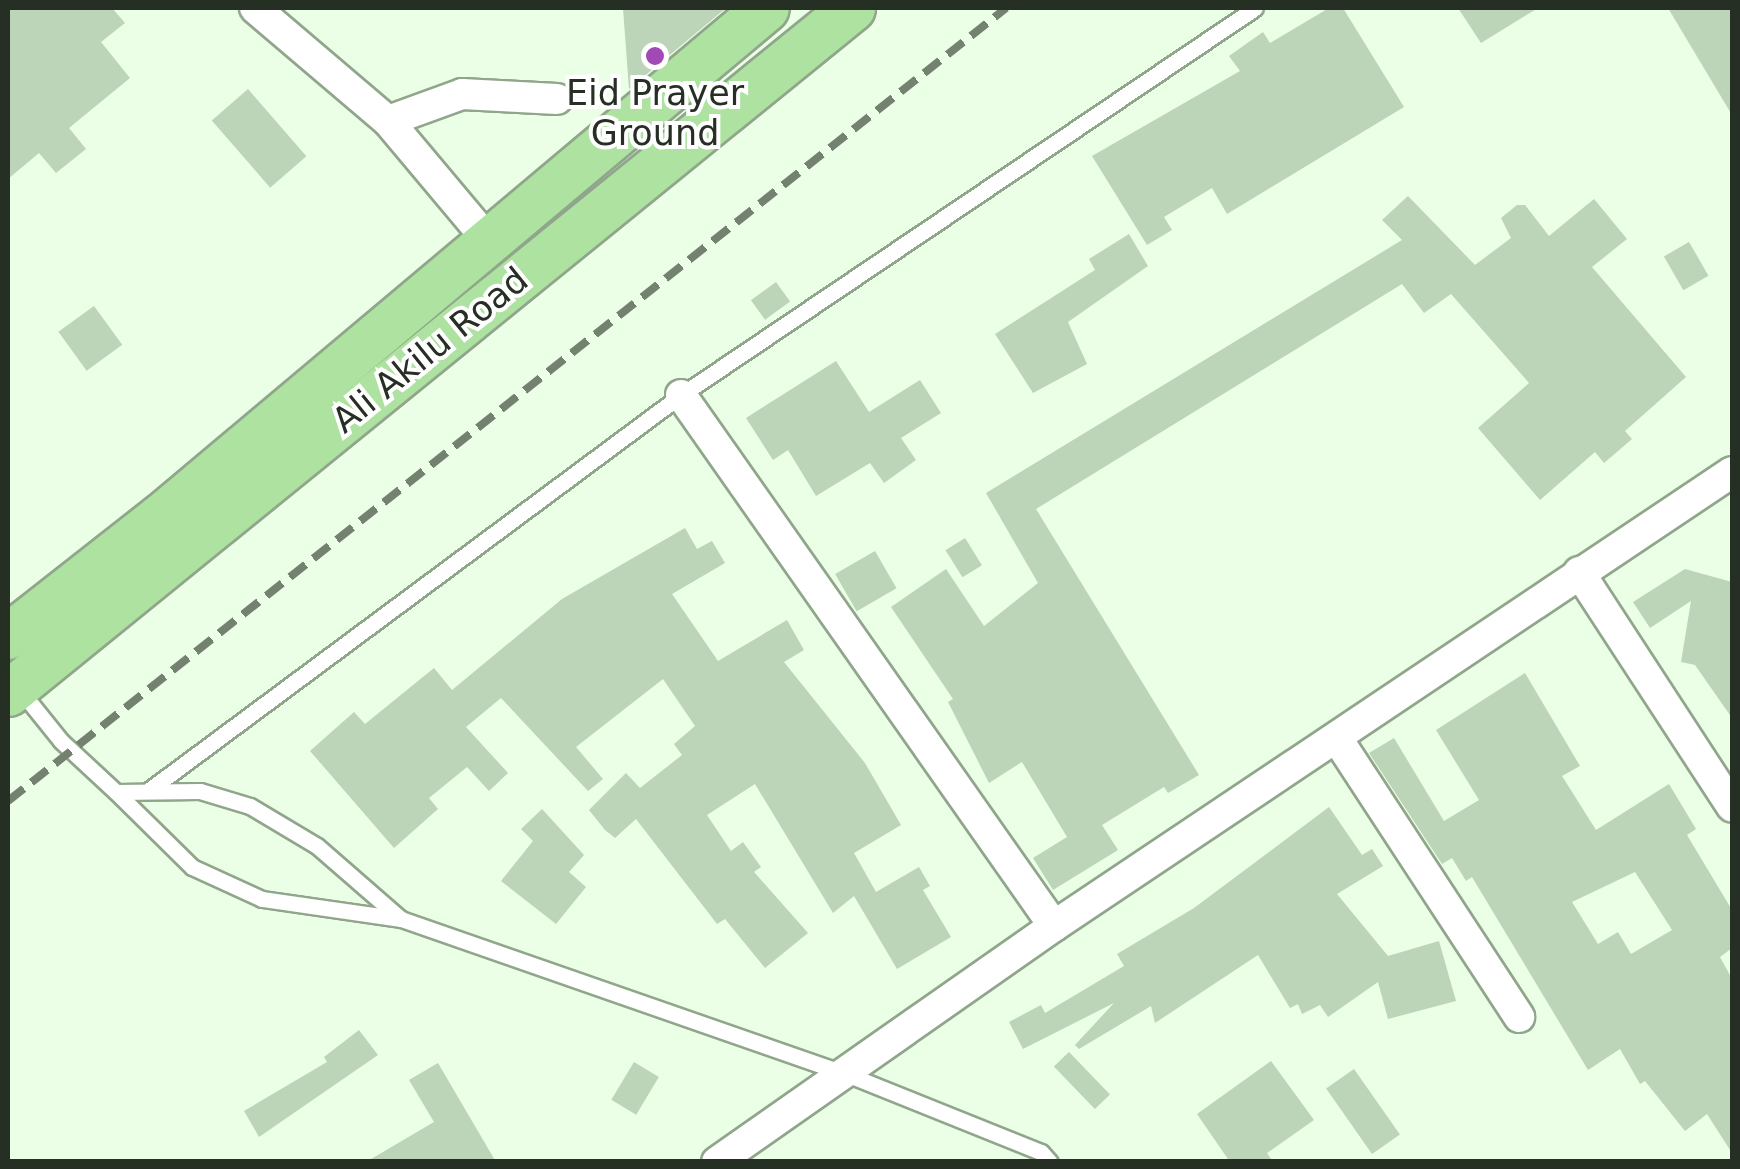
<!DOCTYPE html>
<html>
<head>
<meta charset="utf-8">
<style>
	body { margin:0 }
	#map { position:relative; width:1740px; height:1169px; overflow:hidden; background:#ebfee6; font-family:"DejaVu Sans",sans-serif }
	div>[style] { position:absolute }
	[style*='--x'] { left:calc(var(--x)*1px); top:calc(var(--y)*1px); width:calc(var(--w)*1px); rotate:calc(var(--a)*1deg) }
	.building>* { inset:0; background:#bcd4b7; transform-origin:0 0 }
	.roads { filter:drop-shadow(2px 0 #90a68b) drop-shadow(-2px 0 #90a68b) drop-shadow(0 2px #90a68b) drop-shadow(0 -2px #90a68b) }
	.lane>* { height:15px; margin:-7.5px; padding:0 7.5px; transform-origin:7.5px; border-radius:7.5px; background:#fff }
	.street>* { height:30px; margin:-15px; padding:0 15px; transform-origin:15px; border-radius:15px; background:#fff }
	.primary>* { height:45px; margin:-22.5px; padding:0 22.5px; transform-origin:22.5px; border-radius:22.5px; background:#aee2a1 }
	.rail>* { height:8px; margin-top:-4px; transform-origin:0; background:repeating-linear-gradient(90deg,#748171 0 20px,transparent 0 30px) }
	.dots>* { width:28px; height:28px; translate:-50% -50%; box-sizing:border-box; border:5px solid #fff; border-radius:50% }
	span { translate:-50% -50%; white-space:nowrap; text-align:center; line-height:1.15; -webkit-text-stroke:8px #fff; paint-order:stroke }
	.poi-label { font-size:35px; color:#262f24 }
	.street-label { font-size:35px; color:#262f24 }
	.frame { position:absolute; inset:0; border:10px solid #262f24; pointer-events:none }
</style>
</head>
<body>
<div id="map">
	<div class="building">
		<i style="clip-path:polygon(8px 8px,112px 8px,125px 23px,101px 42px,130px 78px,69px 128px,86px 149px,56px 173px,39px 153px,8px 179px)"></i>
		<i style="clip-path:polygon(623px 8px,726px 8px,629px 89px)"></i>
		<i style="clip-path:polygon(1329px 8px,1343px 8px,1404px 107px,1227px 214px,1212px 188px,1164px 217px,1172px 230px,1147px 245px,1092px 156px,1240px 71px,1229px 56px,1263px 32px,1270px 43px)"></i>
		<i style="clip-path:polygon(1458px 8px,1538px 8px,1481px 43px)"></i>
		<i style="clip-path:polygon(1668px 8px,1732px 8px,1732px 115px)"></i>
		<i style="left:248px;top:89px;width:89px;height:48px;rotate:49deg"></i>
		<i style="clip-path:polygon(1408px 196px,1475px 265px,1511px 238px,1501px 218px,1517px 205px,1525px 205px,1549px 236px,1594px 199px,1627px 239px,1592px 267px,1686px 377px,1625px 431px,1632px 439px,1604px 463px,1595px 452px,1540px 500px,1478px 428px,1529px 383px,1451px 294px,1424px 313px,1402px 284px,1036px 509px,1199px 775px,1168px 793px,1164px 787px,1102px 825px,1118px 850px,1053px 890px,1033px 858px,1067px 837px,1022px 762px,989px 783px,948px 702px,953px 699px,891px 607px,946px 569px,984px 626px,1038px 583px,986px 493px,1402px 240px,1382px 220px)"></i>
		<i style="clip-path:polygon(1129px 234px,1148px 266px,1068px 322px,1087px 364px,1033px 393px,995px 334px,1095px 270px,1089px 259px)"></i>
		<i style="left:1689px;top:242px;width:39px;height:29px;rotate:60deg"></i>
		<i style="left:776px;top:282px;width:24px;height:31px;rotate:54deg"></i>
		<i style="left:94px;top:306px;width:48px;height:44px;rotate:54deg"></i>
		<i style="clip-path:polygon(836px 361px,869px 412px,920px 380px,941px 413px,901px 438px,916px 460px,884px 483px,870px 463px,816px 496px,788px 450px,773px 460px,746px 418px)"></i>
		<i style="clip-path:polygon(685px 528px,697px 549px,712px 541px,725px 563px,672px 594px,718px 661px,787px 620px,804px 650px,784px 662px,865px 763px,901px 825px,854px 853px,876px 892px,919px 867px,930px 886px,923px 890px,951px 937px,897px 969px,854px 896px,833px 913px,755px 784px,707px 815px,731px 851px,743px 842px,761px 867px,754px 872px,808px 933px,765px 968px,725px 919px,717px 924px,636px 819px,615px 838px,605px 830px,589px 810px,626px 773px,640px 788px,682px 755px,674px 744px,695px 726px,663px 679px,576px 747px,603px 779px,588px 791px,501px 698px,466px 727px,508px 773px,489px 791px,467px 767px,429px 798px,438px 809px,394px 848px,310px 751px,354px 712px,365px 724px,434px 668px,452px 690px,562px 599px)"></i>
		<i style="left:965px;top:538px;width:32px;height:23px;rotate:58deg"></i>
		<i style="left:875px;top:551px;width:43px;height:46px;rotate:60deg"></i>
		<i style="clip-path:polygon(1685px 569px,1732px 582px,1732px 718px,1695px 665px,1681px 662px,1691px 601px,1650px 628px,1633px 602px)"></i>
		<i style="clip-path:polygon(evenodd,1525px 673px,1580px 766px,1562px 776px,1596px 830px,1669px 784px,1696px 829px,1687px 835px,1732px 910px,1732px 948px,1720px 957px,1732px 979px,1732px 1153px,1707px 1114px,1685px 1131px,1645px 1081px,1640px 1084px,1620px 1049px,1588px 1070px,1472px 877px,1466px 881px,1452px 858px,1442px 864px,1369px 753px,1394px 738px,1444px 821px,1479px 800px,1436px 730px,1525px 673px,1635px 872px,1672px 930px,1631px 954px,1618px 932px,1598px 944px,1572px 902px,1635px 872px)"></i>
		<i style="clip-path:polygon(1329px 807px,1362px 855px,1372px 849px,1383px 866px,1337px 894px,1388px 956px,1439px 941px,1456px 1001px,1388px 1019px,1378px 982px,1328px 1017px,1320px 1005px,1302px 1014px,1298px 1004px,1290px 1008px,1258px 955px,1155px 1023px,1151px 1006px,1079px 1049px,1075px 1045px,1114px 1003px,1023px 1049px,1009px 1022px,1041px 1005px,1045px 1013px,1124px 966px,1117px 954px,1194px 908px)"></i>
		<i style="clip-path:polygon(542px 809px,584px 855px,569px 872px,586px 887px,556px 924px,501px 881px,533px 841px,521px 829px)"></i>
		<i style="clip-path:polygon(359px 1030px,378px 1055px,259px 1137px,244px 1111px,327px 1062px,324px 1057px)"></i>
		<i style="left:1069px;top:1052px;width:59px;height:21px;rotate:46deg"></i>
		<i style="clip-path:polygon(1271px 1061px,1314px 1120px,1267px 1153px,1273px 1162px,1230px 1162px,1197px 1114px)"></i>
		<i style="left:634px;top:1062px;width:29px;height:44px;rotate:31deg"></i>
		<i style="clip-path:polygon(438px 1063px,496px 1162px,366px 1162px,434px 1122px,409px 1080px)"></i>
		<i style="left:1354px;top:1069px;width:80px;height:34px;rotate:55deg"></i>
	</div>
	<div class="roads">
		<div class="lane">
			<i style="--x:20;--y:690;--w:65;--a:51.2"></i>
			<i style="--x:61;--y:741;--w:75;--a:42.8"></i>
			<i style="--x:116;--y:792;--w:84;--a:-0.7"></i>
			<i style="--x:200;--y:791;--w:52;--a:16.7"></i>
			<i style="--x:250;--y:806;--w:78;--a:30.8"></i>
			<i style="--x:317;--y:846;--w:111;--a:41"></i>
			<i style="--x:149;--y:790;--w:663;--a:-36.59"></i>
			<i style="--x:681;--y:395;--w:692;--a:-33.99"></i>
			<i style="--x:116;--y:792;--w:107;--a:44.6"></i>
			<i style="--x:192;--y:867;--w:77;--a:24.6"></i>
			<i style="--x:262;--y:899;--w:140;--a:8.2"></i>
			<i style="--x:401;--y:919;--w:469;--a:19.2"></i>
			<i style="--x:844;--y:1073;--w:212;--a:21.9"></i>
			<i style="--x:1041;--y:1152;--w:13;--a:48"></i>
		</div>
		<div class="street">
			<i style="--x:255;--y:8;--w:175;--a:40.4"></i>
			<i style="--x:388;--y:121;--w:155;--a:50"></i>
			<i style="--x:388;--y:121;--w:79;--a:-20"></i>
			<i style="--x:462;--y:94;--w:95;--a:3"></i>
			<i style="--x:681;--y:395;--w:649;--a:54.91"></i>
			<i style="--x:1579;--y:572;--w:280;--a:56.9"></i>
			<i style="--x:1338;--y:740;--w:331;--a:56.8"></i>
			<i style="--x:717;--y:1162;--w:411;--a:-35"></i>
			<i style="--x:1054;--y:926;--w:816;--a:-33.81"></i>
		</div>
		<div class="primary">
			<i style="--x:8;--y:636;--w:193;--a:-38.1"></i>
			<i style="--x:160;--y:517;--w:791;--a:-40.03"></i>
			<i style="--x:8;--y:693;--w:1087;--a:-39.06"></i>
		</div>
	</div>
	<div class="rail">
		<i style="--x:8;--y:801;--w:1275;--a:-38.47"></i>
	</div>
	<div class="dots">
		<i style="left:655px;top:56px;background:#a149b5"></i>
	</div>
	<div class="poi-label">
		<span style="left:655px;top:113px">Eid Prayer<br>Ground</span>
	</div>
	<div class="street-label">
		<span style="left:430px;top:350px;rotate:-39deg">Ali Akilu Road</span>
	</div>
	<div class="frame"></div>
</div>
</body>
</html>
